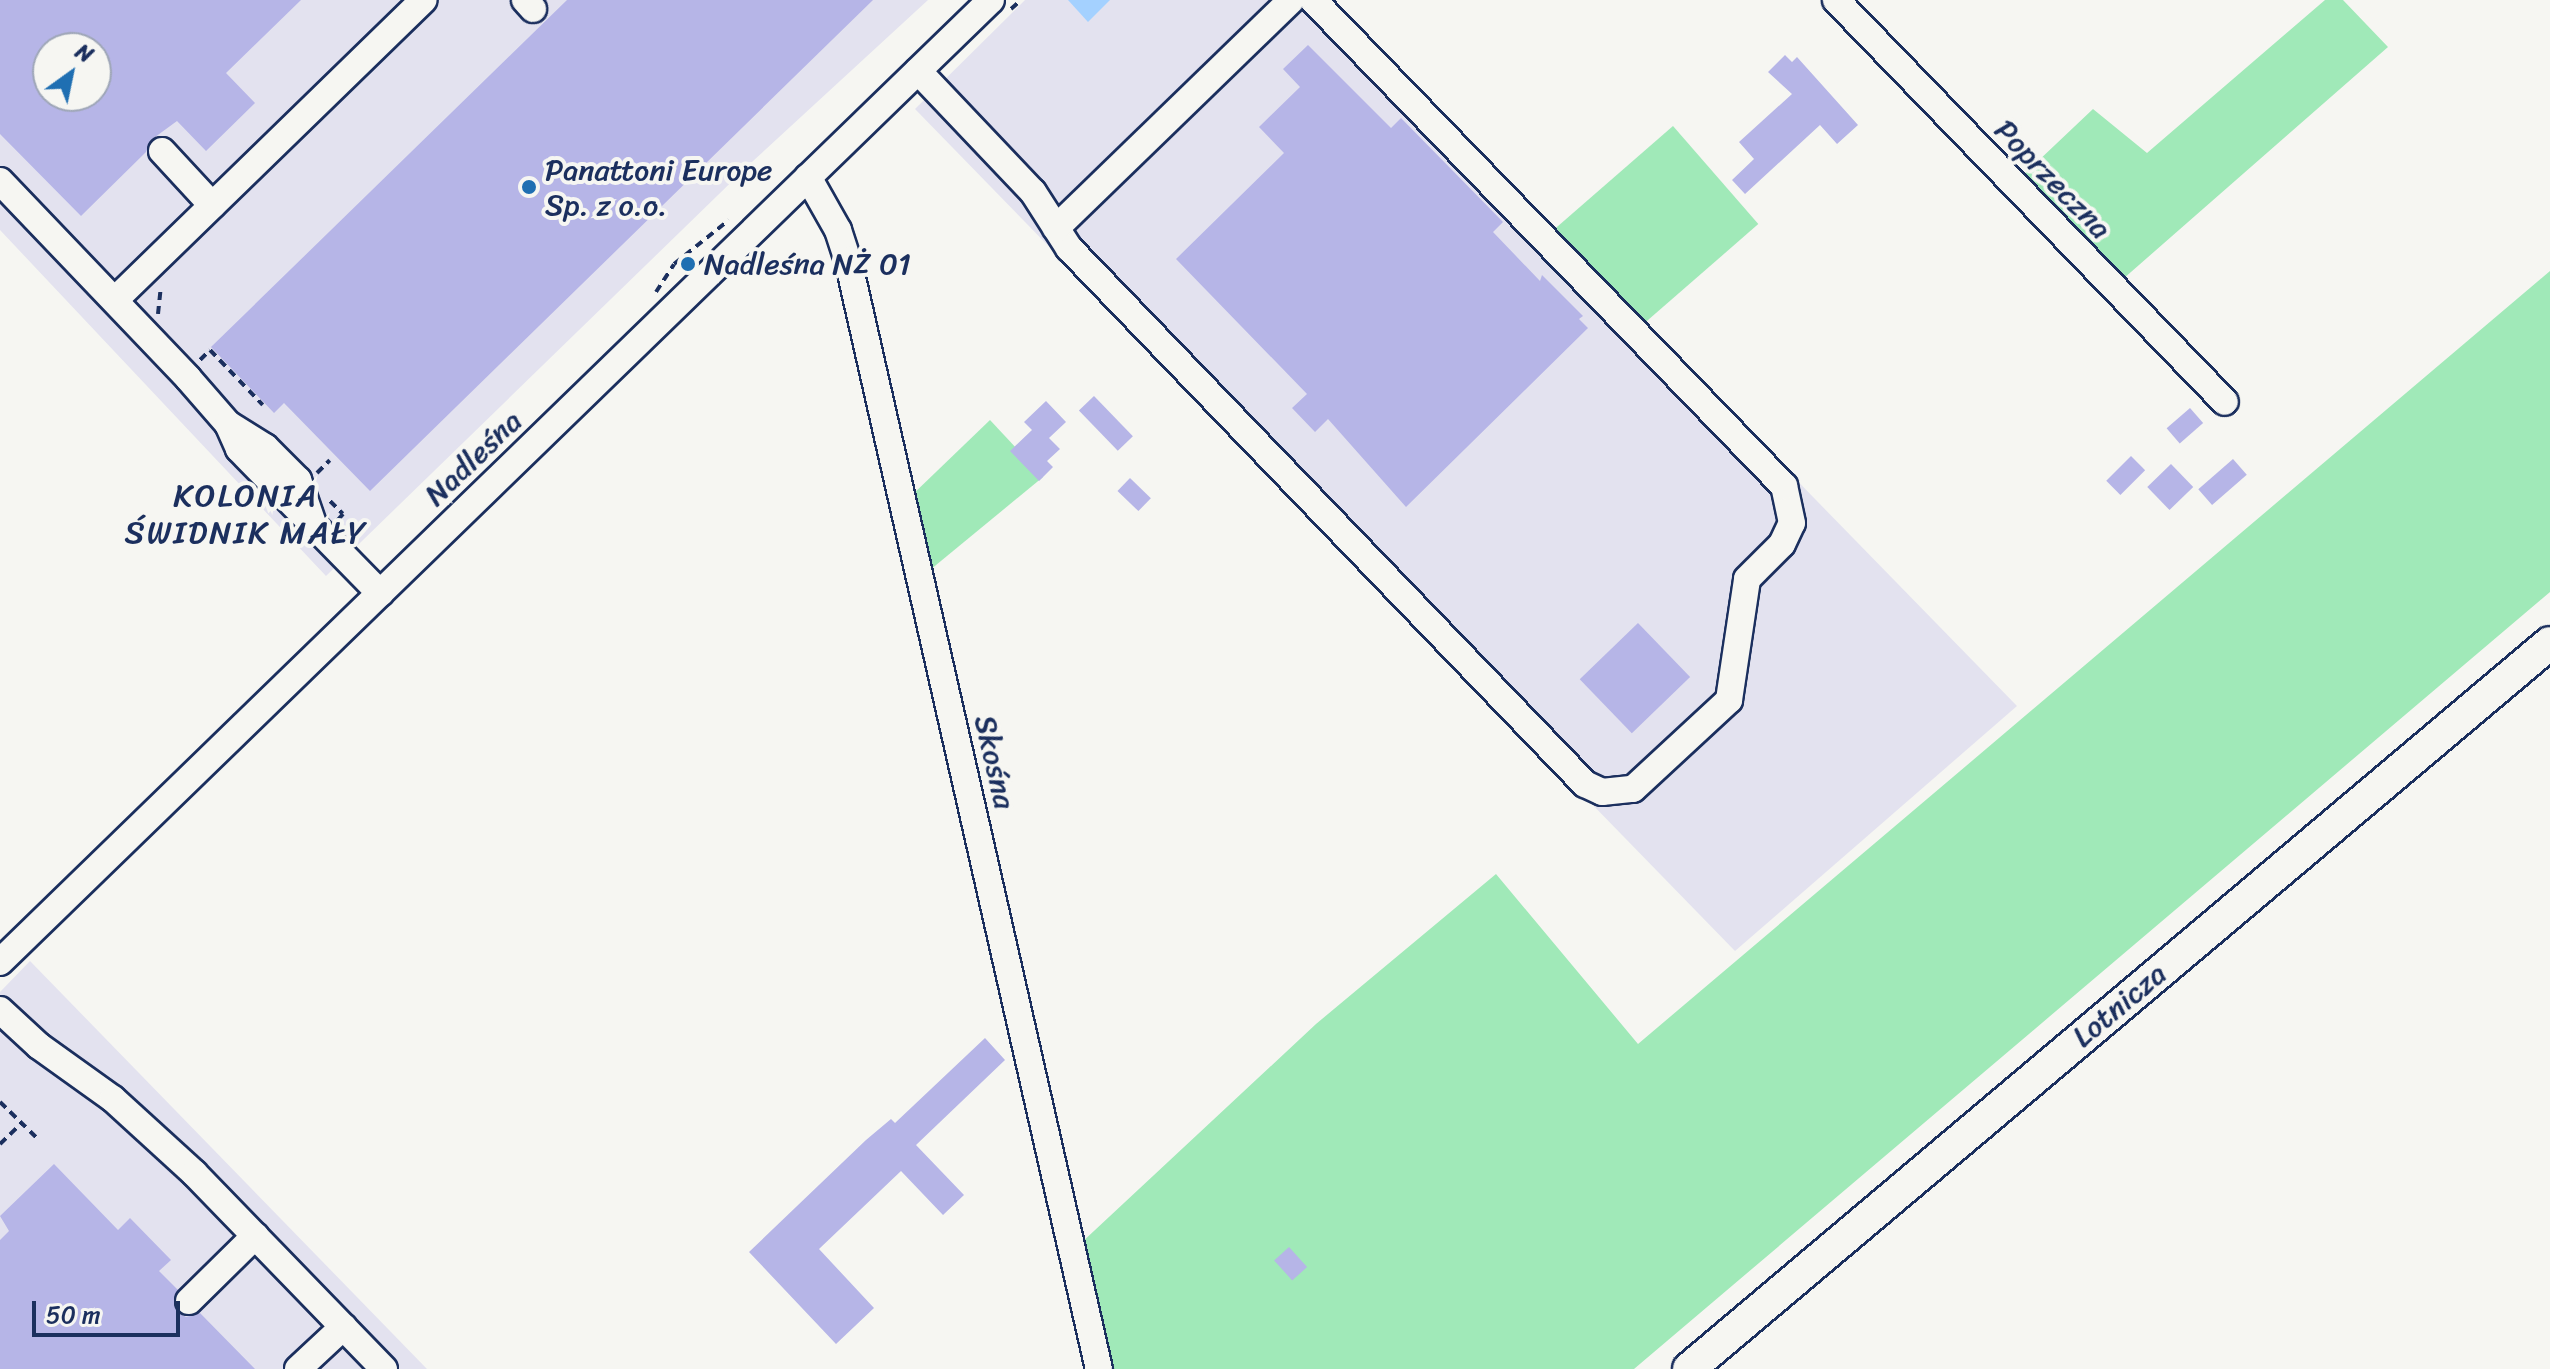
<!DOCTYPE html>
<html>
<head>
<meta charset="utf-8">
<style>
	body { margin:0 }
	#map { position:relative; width:2550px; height:1369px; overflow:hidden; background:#f6f6f2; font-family:Sriracha,sans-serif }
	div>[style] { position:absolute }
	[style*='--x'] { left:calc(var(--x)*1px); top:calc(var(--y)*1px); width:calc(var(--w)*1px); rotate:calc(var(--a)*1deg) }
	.built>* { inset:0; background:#e3e2ef }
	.green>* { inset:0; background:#a0e9b8; transform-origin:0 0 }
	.water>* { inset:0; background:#a4d1ff }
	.building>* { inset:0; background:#b6b5e7; transform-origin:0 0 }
	.path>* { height:4px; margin-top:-2px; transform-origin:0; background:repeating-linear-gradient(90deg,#1b2f5e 0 8px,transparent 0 14px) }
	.roads { filter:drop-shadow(2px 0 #1b2f5e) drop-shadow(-2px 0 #1b2f5e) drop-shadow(0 2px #1b2f5e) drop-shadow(0 -2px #1b2f5e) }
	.minor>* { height:26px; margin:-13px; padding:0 13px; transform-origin:13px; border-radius:13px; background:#f6f6f2 }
	.major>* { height:32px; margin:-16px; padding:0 16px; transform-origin:16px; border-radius:16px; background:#f6f6f2 }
	.dots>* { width:22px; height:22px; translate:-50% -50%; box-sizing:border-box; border:4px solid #f6f6f2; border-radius:50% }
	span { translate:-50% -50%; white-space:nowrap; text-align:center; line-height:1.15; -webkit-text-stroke:8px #f6f6f2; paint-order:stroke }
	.poi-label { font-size:30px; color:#1b2f5e }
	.left { translate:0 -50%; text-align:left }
	.street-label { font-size:30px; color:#1b2f5e }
	.neighbourhood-label { font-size:32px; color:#1b2f5e; letter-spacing:2px }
	.north { position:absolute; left:32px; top:32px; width:80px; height:80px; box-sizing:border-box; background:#f6f6f2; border:2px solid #9ea6b7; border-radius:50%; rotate:33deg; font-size:22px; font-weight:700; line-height:32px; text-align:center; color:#1b2f5e }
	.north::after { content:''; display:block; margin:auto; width:28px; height:36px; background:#1f6fb2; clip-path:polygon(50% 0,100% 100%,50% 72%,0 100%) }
	.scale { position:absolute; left:32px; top:1301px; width:148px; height:36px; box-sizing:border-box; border:4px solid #1b2f5e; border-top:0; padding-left:10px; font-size:24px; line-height:28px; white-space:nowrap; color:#1b2f5e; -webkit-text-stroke:6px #f6f6f2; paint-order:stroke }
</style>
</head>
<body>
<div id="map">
	<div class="built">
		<i style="clip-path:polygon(evenodd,0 0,928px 0,753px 161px,326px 576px,0 230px,0 0,48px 48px,96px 48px,96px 96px,48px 96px,48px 48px)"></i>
		<i style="clip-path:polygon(1025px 0,1328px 0,2017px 706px,1735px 951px,915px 109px)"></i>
		<i style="clip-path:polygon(30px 961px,427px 1369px,0 1369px,0 992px)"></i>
	</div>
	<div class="green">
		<i style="clip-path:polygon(2325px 0,2343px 0,2388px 47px,2123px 279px,2019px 179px,2093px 109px,2147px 153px)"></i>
		<i style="left:1673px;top:126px;width:130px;height:161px;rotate:49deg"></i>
		<i style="clip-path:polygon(2550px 271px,2550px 592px,1634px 1369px,1107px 1369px,1080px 1244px,1316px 1024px,1496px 874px,1638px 1044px)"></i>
		<i style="clip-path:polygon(990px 420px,1043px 477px,930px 570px,910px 497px)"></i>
	</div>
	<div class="water">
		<i style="clip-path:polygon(1068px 0,1110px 0,1088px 22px)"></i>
	</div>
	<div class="building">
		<i style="clip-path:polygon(evenodd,0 0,301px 0,226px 73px,255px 103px,206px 151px,177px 121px,151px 140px,146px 152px,81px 216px,0 134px,0 0,48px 48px,96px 48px,96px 96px,48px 96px,48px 48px)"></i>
		<i style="clip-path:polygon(567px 0,873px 0,370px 491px,284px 403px,274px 413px,211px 347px)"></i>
		<i style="clip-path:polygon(1308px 45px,1391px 128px,1401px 118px,1503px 222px,1493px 232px,1540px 281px,1542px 275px,1583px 316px,1579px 319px,1588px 328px,1406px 507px,1328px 419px,1315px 432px,1292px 408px,1307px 394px,1176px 259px,1284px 153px,1259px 127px,1300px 87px,1283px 69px)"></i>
		<i style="clip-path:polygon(1785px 55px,1792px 62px,1797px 57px,1858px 125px,1837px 144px,1820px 125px,1745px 194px,1732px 180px,1754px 159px,1739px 142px,1792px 94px,1768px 72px)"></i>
		<i style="left:1094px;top:396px;width:56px;height:21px;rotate:46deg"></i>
		<i style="clip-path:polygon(1046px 401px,1066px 422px,1049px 438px,1060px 449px,1047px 461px,1053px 467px,1039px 481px,1010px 451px,1032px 430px,1024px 422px)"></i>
		<i style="left:2190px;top:408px;width:20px;height:31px;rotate:49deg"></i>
		<i style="left:2131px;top:456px;width:20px;height:35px;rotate:45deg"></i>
		<i style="left:2233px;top:459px;width:21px;height:46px;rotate:49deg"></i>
		<i style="left:2171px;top:464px;width:32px;height:33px;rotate:46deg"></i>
		<i style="left:1130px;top:478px;width:29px;height:18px;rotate:44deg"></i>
		<i style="left:1638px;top:623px;width:75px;height:81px;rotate:46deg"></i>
		<i style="clip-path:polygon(985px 1038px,1005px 1060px,916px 1145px,964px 1195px,943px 1215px,901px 1171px,819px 1249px,874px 1308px,836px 1344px,749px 1252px,866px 1140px,891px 1119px,895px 1123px)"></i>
		<i style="clip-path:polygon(54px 1164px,118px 1230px,130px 1218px,171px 1260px,159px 1271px,178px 1290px,177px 1312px,186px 1317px,200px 1313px,255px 1369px,0 1369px,0 1240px,9px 1231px,0 1216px)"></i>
		<i style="left:1289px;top:1247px;width:27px;height:20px;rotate:48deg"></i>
	</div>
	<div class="path">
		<i style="--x:1011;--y:9;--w:13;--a:-42"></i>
		<i style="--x:656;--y:292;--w:33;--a:-57"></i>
		<i style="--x:674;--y:264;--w:70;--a:-38.7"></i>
		<i style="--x:158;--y:314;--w:27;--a:-84"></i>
		<i style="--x:200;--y:360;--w:14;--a:-45"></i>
		<i style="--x:210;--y:350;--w:76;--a:46.1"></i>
		<i style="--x:317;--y:473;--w:18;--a:-45"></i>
		<i style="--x:330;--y:501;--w:18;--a:45"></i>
		<i style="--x:343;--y:514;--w:9;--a:131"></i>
		<i style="--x:0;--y:1102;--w:54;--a:44.3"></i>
		<i style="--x:0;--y:1144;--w:30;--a:-44"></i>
	</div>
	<div class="roads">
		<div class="minor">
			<i style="--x:525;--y:0;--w:12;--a:48"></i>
			<i style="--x:1836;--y:0;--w:559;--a:45.94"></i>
			<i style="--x:918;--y:71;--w:167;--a:46.5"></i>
			<i style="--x:1033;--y:192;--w:67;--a:57.3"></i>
			<i style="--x:1069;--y:248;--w:744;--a:46.09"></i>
			<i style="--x:1585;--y:784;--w:19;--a:25"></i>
			<i style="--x:1602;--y:792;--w:31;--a:-6"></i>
			<i style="--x:1633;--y:789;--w:131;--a:-42.8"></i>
			<i style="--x:1729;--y:700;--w:122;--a:-81.5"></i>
			<i style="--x:1747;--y:579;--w:49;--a:-45"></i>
			<i style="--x:1782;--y:544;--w:23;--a:-65"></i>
			<i style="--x:1792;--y:523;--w:38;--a:-102"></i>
			<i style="--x:1784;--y:486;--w:677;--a:-134.1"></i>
			<i style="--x:162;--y:151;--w:74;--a:47.2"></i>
			<i style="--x:808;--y:177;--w:61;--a:60.5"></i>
			<i style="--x:838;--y:230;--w:32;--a:72"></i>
			<i style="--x:848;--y:260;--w:1137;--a:77.25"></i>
			<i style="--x:0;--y:181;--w:272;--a:46.3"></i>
			<i style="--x:188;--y:378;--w:61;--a:49"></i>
			<i style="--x:228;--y:424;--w:27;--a:66"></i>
			<i style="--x:239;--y:449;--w:202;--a:45.6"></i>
			<i style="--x:1056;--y:228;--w:327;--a:-44.1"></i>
			<i style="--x:116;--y:299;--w:429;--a:-44.2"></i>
			<i style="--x:228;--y:424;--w:44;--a:31.9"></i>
			<i style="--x:265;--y:447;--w:47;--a:45"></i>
			<i style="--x:298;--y:480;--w:43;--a:71.1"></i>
			<i style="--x:0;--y:962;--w:1381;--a:-44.15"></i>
			<i style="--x:0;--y:1010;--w:53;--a:42.7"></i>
			<i style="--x:39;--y:1046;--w:91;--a:35.6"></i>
			<i style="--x:113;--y:1099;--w:110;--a:42.4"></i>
			<i style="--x:194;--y:1173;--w:273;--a:45.9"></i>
			<i style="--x:189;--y:1301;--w:93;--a:-44.6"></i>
			<i style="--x:298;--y:1369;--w:62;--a:-43"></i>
		</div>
		<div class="major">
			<i style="--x:1689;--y:1369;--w:1126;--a:-40.14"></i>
		</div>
	</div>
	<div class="dots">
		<i style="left:529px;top:187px;background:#1f6fb2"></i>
		<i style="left:688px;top:264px;background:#1f6fb2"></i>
	</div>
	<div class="poi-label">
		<span class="left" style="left:545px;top:187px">Panattoni Europe<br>Sp. z o.o.</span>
		<span class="left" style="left:704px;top:264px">Nadleśna NŻ 01</span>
	</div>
	<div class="street-label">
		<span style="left:2053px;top:179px;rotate:46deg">Poprzeczna</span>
		<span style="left:473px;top:458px;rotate:-44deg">Nadleśna</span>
		<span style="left:995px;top:762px;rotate:77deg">Skośna</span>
		<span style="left:2119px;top:1005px;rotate:-40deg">Lotnicza</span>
	</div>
	<div class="neighbourhood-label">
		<span style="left:246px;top:515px">KOLONIA<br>ŚWIDNIK MAŁY</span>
	</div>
	<div class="north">N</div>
	<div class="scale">50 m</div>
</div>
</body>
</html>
